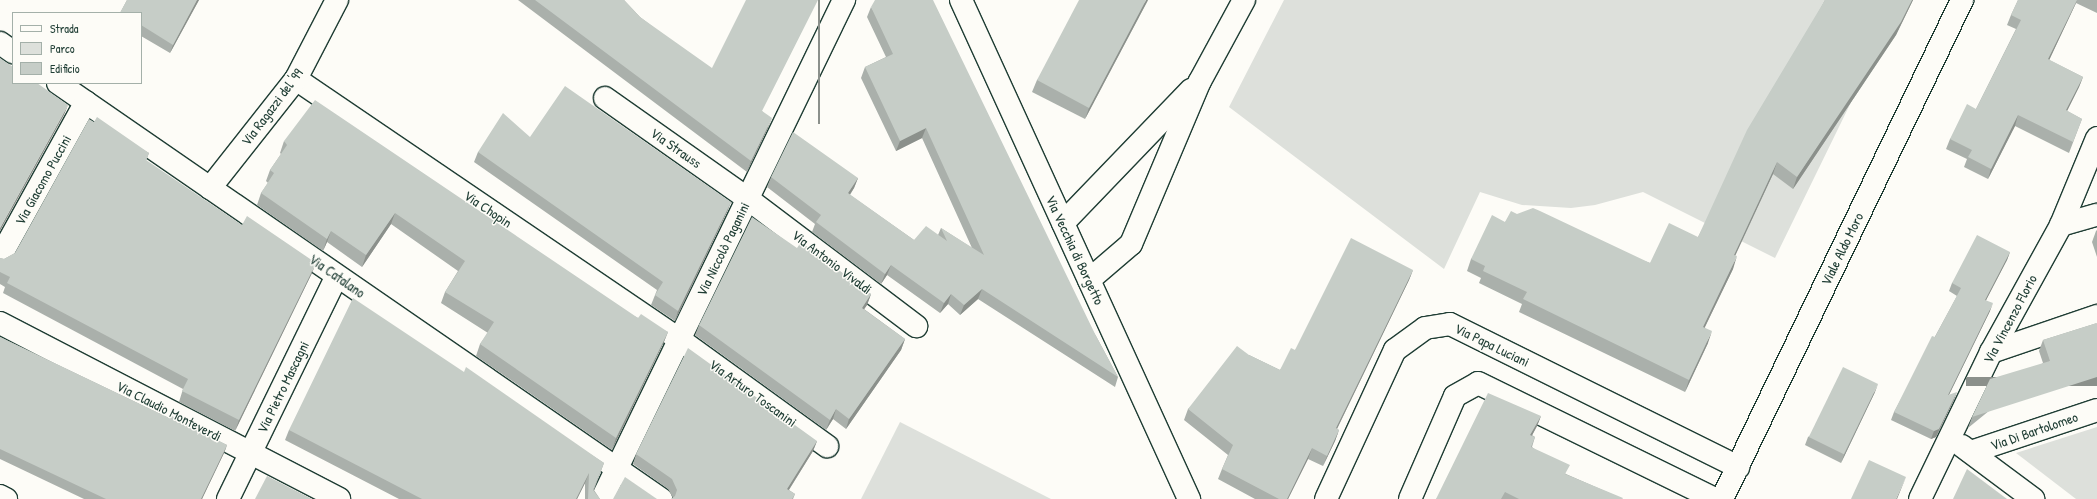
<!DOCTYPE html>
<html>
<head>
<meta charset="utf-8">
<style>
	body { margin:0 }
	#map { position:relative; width:2097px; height:499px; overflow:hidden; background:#fdfcf7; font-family:"Patrick Hand",sans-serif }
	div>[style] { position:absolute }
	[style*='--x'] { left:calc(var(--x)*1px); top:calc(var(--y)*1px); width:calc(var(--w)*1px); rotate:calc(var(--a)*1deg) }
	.green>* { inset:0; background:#dde0db }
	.roads { filter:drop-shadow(1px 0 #1f3d34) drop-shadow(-1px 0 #1f3d34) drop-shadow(0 1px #1f3d34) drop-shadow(0 -1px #1f3d34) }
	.minor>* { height:22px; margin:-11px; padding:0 11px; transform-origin:11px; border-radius:11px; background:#fdfcf7 }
	.major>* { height:22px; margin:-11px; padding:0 11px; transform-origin:11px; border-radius:11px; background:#fdfcf7 }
	.wall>* { inset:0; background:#aab0ab }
	.shaded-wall>* { inset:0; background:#8b908b; transform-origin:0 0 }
	.building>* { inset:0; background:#c6cdc7; transform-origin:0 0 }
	span { translate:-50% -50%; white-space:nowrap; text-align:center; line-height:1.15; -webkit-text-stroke:3px #fdfcf7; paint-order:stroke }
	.street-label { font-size:14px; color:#1f3d34 }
	.legend { position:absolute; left:12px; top:12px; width:130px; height:72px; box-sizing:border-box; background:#fdfcf7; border:1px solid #a4b0a9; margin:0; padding:5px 7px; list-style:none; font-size:12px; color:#1f3d34 }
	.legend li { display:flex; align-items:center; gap:8px; height:20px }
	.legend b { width:20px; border:1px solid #a4b0a9 }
</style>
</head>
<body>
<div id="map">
	<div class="green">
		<i style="clip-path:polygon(1284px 0,1901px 0,1775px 258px,1643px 192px,1595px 205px,1571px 208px,1522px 205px,1480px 192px,1444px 269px,1229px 107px)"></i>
		<i style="clip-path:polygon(900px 422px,1051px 499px,861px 499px)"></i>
		<i style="clip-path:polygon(2097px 427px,2097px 499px,2076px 499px,2016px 453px)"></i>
	</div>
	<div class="roads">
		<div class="minor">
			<i style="--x:961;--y:0;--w:549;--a:65.44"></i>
			<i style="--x:0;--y:43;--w:16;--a:35"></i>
			<i style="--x:296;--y:79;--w:463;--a:34.2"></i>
			<i style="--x:679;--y:339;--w:183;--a:35.9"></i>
			<i style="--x:58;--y:83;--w:733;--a:34.6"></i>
			<i style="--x:605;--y:98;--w:175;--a:35.2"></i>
			<i style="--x:748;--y:199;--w:211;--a:37.1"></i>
			<i style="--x:210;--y:188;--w:139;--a:-51.7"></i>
			<i style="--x:296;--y:79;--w:89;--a:-62.6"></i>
			<i style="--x:1063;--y:223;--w:185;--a:-46.1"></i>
			<i style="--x:2061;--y:225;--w:37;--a:-16"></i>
			<i style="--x:0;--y:257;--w:177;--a:-61"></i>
			<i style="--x:1089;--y:280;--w:55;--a:-40.6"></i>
			<i style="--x:1131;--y:244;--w:177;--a:-67.1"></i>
			<i style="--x:1200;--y:81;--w:92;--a:-61.5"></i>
			<i style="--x:0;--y:323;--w:382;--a:27.4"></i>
			<i style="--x:1991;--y:352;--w:112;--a:-18.8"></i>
			<i style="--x:1962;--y:446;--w:89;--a:36.7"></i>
			<i style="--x:1971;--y:452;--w:133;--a:-18.4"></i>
			<i style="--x:0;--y:496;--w:7;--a:27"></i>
			<i style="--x:228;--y:499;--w:248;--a:-64"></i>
			<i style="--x:602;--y:499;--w:555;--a:-64.13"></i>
			<i style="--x:1410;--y:499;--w:112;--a:-66.4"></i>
			<i style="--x:1455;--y:396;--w:26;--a:-29"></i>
			<i style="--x:1478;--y:383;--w:264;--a:26.1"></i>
			<i style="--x:1920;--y:499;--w:163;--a:-64.2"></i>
			<i style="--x:1991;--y:352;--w:145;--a:-61.1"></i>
			<i style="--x:2061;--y:225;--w:94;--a:-67.5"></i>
		</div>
		<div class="major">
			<i style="--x:1326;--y:499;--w:164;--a:-65.2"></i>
			<i style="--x:1395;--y:350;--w:37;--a:-36"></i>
			<i style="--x:1425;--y:328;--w:25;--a:-9"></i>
			<i style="--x:1450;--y:324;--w:322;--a:26.4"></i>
			<i style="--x:1722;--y:499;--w:554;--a:-64.31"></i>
		</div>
	</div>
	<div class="wall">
		<i style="clip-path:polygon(127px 0,199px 0,170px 53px,141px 36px,141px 13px,120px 13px)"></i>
		<i style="clip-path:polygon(518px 0,624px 0,640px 17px,763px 112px,768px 128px,747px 172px)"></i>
		<i style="clip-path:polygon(1148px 0,1085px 119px,1032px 92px,1037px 80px)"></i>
		<i style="clip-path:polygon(1825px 0,1913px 0,1896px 35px,1793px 189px,1773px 174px,1735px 255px,1733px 269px,1705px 327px,1708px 343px,1685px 392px,1519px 312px,1522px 304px,1479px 283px,1481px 278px,1467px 271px,1471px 259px,1505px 222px,1517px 214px,1650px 263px,1698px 237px)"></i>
		<i style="clip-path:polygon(2018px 0,2097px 0,2097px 13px,2076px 3px,2049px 60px,2083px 77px,2079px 87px,2067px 111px,2082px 119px,2069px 153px,2015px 126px,1988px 179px,1964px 167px,1967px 159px,1946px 149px,1950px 139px,1976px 109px,2016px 29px,2007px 25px,2011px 15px)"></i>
		<i style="clip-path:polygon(871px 7px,1096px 336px,1118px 377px,1115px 387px,978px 299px,960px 315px,948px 304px,940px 313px,887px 275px,881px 284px,812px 232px,815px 224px,767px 187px,771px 177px,858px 178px,854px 188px,850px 195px,914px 240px,938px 235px,941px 228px,972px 248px,922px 138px,896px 151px,861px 78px,865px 67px,886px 57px,867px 17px)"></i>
		<i style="clip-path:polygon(94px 122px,149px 153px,146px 161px,312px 273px,235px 431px,179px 402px,183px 389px,3px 293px,5px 287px,0 284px,0 258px,4px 259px,15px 253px)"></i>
		<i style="clip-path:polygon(530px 137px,731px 202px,727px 212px,675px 321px,651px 305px,657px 290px,474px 162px,478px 152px)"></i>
		<i style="clip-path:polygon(284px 141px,638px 318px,668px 332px,663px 344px,612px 450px,476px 356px,480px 344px,488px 333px,441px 303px,445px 292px,458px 271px,391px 224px,362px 267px,327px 242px,323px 251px,257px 205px,261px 193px,268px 183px,266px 181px,270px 170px,281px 154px,280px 153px)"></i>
		<i style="clip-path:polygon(2097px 230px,2097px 257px,2092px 242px,2096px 231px)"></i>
		<i style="clip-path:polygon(797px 248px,871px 294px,867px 305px,864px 309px,905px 339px,901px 350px,846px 429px,833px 419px,826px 430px,695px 335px,699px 325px)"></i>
		<i style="clip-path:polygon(2010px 252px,2007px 260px,1986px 300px,1990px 311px,1949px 395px,1954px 400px,1936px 437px,1931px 439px,1891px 420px,1894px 412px,1957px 296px,1949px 291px,1952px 283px)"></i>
		<i style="clip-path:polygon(1413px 270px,1409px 280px,1337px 429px,1339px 430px,1335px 441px,1323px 466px,1308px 459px,1288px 499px,1255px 499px,1218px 479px,1222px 469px,1228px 455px,1184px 420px,1188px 409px,1249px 355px,1280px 370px,1295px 350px)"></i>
		<i style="clip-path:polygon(2097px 323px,1968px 428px,1972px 417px,2043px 363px,2039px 351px,2043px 340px)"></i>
		<i style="clip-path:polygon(0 337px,169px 418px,227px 445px,224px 453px,202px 499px,84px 499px,0 459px)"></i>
		<i style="clip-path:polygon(464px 372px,604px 463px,594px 490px,600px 499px,585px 499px,585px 483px,577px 499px,399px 499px,285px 440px,289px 430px)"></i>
		<i style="clip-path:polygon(1875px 392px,1841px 463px,1805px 445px,1808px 437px)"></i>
		<i style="clip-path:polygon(1541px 416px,1537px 426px,1532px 435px,1535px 437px,1532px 447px,1566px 474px,1623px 499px,1436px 499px)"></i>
		<i style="clip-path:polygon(817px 441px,813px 451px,789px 490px,795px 494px,793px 499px,671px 499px,673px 498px,668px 489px,633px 464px,636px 454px)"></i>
	</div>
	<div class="shaded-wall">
		<i style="clip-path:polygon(197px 0,199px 0,170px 53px,173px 45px)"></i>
		<i style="left:818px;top:0;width:2px;height:124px"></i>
		<i style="clip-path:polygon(1146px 0,1148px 0,1085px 119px,1089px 108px)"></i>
		<i style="clip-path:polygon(1912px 0,1913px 0,1896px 35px,1793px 189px,1797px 177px)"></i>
		<i style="clip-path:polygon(2077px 0,2076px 3px,2045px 69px,2048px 59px)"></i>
		<i style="clip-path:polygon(2083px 77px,2079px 87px,2062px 121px,2066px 110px)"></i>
		<i style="clip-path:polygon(68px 105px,64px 115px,0 231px,0 228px)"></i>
		<i style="clip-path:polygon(2018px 115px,2015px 126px,1988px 179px,1991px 169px)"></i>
		<i style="clip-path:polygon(772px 118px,768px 128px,747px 172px,751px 161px)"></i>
		<i style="clip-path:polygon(926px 128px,922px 138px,896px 151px,900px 141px)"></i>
		<i style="clip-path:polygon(1777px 162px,1773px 174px,1730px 267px,1734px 255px)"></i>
		<i style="clip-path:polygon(858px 178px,854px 188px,844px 203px,848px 193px)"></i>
		<i style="clip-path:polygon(731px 202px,727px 212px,675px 321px,678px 311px)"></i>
		<i style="clip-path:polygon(395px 213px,391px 224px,362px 267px,366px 255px)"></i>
		<i style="clip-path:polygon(331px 231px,327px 242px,323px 251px,327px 239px)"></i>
		<i style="clip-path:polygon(2010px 252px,2007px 260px,1982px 308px,1985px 300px)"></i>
		<i style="clip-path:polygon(1737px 256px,1733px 269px,1699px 339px,1703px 327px)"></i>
		<i style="clip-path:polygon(316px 263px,312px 273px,235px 431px,239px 420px)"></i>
		<i style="clip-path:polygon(891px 265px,887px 275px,881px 284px,885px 274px)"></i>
		<i style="clip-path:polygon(1413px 270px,1409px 280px,1332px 439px,1336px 428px)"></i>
		<i style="clip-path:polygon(982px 289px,978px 299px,960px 315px,964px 305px)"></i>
		<i style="clip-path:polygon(871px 294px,867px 305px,858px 318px,862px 308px)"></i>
		<i style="clip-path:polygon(951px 294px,948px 304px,940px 313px,944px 303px)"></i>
		<i style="clip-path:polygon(1993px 303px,1990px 311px,1945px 403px,1948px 395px)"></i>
		<i style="clip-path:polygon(1712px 331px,1708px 343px,1685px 392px,1689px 380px)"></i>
		<i style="clip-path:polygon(668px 332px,663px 344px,612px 450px,616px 438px)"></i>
		<i style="clip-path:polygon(905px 339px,901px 350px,846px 429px,849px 419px)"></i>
		<i style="left:2097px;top:377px;width:9px;height:131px;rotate:90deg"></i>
		<i style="clip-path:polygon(1878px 384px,1875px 392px,1841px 463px,1844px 455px)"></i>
		<i style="clip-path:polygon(1957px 392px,1954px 400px,1936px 437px,1931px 439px,1934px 431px)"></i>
		<i style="clip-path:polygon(836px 409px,833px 419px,826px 430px,830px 420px)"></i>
		<i style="clip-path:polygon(1541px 416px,1537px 426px,1527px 445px,1530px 435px)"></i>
		<i style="clip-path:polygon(1339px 430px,1335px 441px,1323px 466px,1327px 456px)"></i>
		<i style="clip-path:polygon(817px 441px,813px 451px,783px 499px,787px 489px)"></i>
		<i style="clip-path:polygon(227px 445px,224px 453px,202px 499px,201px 499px)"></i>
		<i style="clip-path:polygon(1312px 448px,1308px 459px,1288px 499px,1287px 499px)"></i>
		<i style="clip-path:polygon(589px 473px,585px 483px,577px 499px,576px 499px)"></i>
		<i style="clip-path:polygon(1906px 477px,1897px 499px,1896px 499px)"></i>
	</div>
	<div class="building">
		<i style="clip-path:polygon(127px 0,197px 0,173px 45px,141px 25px,141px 13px,120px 13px)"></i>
		<i style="clip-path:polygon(535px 0,624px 0,640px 17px,712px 68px,746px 0,818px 0,762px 111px,772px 118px,751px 161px)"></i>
		<i style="clip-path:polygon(875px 0,933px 0,1096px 336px,1118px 377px,982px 289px,964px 305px,951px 294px,944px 303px,891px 265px,885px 274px,816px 222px,821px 215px,771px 177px,793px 132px,858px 178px,848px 193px,914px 240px,926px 226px,947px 241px,941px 228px,984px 255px,926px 128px,900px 141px,865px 67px,893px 54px,871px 7px)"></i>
		<i style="clip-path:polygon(1079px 0,1146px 0,1089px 108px,1037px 80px)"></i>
		<i style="clip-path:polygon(1825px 0,1912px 0,1901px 22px,1797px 177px,1777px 162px,1734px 255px,1737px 256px,1703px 327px,1712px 331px,1689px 380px,1523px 299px,1527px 292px,1483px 271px,1485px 266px,1471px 259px,1492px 215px,1505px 222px,1511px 211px,1517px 214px,1533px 208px,1540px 211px,1650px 263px,1669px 223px,1698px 237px,1747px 130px)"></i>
		<i style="clip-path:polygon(2018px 0,2077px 0,2048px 59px,2083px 77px,2066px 110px,2082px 119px,2073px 142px,2018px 115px,1991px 169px,1968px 157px,1972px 150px,1950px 139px,1967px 104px,1976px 109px,2021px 20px,2011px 15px)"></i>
		<i style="clip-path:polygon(0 58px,13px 67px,13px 83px,37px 83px,68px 105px,0 228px)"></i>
		<i style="clip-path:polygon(565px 86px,731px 202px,678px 311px,655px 295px,663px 282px,478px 152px,503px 113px,530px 137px)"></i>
		<i style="clip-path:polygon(315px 100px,638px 318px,641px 314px,668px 332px,616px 438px,480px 344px,494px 322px,445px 292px,465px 261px,395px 213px,366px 255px,331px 231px,327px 239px,261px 193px,274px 173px,270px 170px,287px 145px,284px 141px)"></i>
		<i style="clip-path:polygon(97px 117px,149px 153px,146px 160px,242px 225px,247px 216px,316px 263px,239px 420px,182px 391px,188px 379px,7px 283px,10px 277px,0 272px,0 258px,4px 259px,15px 253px,89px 119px,94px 122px)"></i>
		<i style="clip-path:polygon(752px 217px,797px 248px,801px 242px,871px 294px,862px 308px,905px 339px,849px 419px,836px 409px,830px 420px,699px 325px)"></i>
		<i style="clip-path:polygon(1977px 235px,2010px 252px,1985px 300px,1993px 303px,1948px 395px,1957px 392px,1939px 429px,1934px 431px,1894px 412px,1932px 336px,1935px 337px,1961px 288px,1952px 283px)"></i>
		<i style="clip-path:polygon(1351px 238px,1413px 270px,1336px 428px,1339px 430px,1327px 456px,1312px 448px,1287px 499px,1279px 499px,1222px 469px,1233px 445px,1188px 409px,1237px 346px,1249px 355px,1280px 370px,1291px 348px,1295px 350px)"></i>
		<i style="clip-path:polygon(353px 298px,464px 372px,466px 367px,604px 463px,593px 490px,600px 499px,588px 499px,589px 473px,576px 499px,422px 499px,289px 430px)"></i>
		<i style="clip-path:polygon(2097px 323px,2097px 377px,1972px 417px,1990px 379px,2050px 361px,2043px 340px)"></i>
		<i style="clip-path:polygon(0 337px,169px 418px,170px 415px,227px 445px,201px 499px,106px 499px,0 449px)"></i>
		<i style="clip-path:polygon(688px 348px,817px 441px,787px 489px,795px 494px,792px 499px,671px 499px,675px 496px,677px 490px,672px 479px,636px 454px)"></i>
		<i style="left:1843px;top:367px;width:39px;height:78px;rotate:26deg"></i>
		<i style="clip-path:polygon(1488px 393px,1541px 416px,1530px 435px,1535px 437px,1531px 447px,1570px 465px,1565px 474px,1623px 498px,1622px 499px,1519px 499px,1505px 492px,1501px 499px,1436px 499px)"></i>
		<i style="clip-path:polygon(1869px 460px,1906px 477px,1896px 499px,1851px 499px)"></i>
		<i style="clip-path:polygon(1967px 469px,2007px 499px,1953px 499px)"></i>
		<i style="clip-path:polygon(267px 476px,312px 499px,255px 499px)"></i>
		<i style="clip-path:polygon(625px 477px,657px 499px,613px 499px)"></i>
	</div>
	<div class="street-label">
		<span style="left:272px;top:107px;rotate:-53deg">Via Ragazzi del '99</span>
		<span style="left:676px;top:148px;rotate:35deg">Via Strauss</span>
		<span style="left:43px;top:180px;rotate:-61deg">Via Giacomo Puccini</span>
		<span style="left:488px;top:209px;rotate:34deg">Via Chopin</span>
		<span style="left:723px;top:249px;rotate:-64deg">Via Niccolò Paganini</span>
		<span style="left:1842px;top:249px;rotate:-64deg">Viale Aldo Moro</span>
		<span style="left:1075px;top:250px;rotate:65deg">Via Vecchia di Borgetto</span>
		<span style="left:832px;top:262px;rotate:37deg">Via Antonio Vivaldi</span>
		<span style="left:337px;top:276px;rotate:35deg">Via Catalano</span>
		<span style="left:2010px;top:319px;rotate:-62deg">Via Vincenzo Florio</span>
		<span style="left:1492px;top:345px;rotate:26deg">Via Papa Luciani</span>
		<span style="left:283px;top:387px;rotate:-64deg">Via Pietro Mascagni</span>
		<span style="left:753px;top:393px;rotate:36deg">Via Arturo Toscanini</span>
		<span style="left:169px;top:411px;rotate:27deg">Via Claudio Monteverdi</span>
		<span style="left:2034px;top:431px;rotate:-19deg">Via Di Bartolomeo</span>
	</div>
	<ul class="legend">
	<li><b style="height:5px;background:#fdfcf7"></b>Strada</li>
	<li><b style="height:11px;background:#dde0db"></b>Parco</li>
	<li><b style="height:11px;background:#c6cdc7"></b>Edificio</li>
	</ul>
</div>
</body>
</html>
